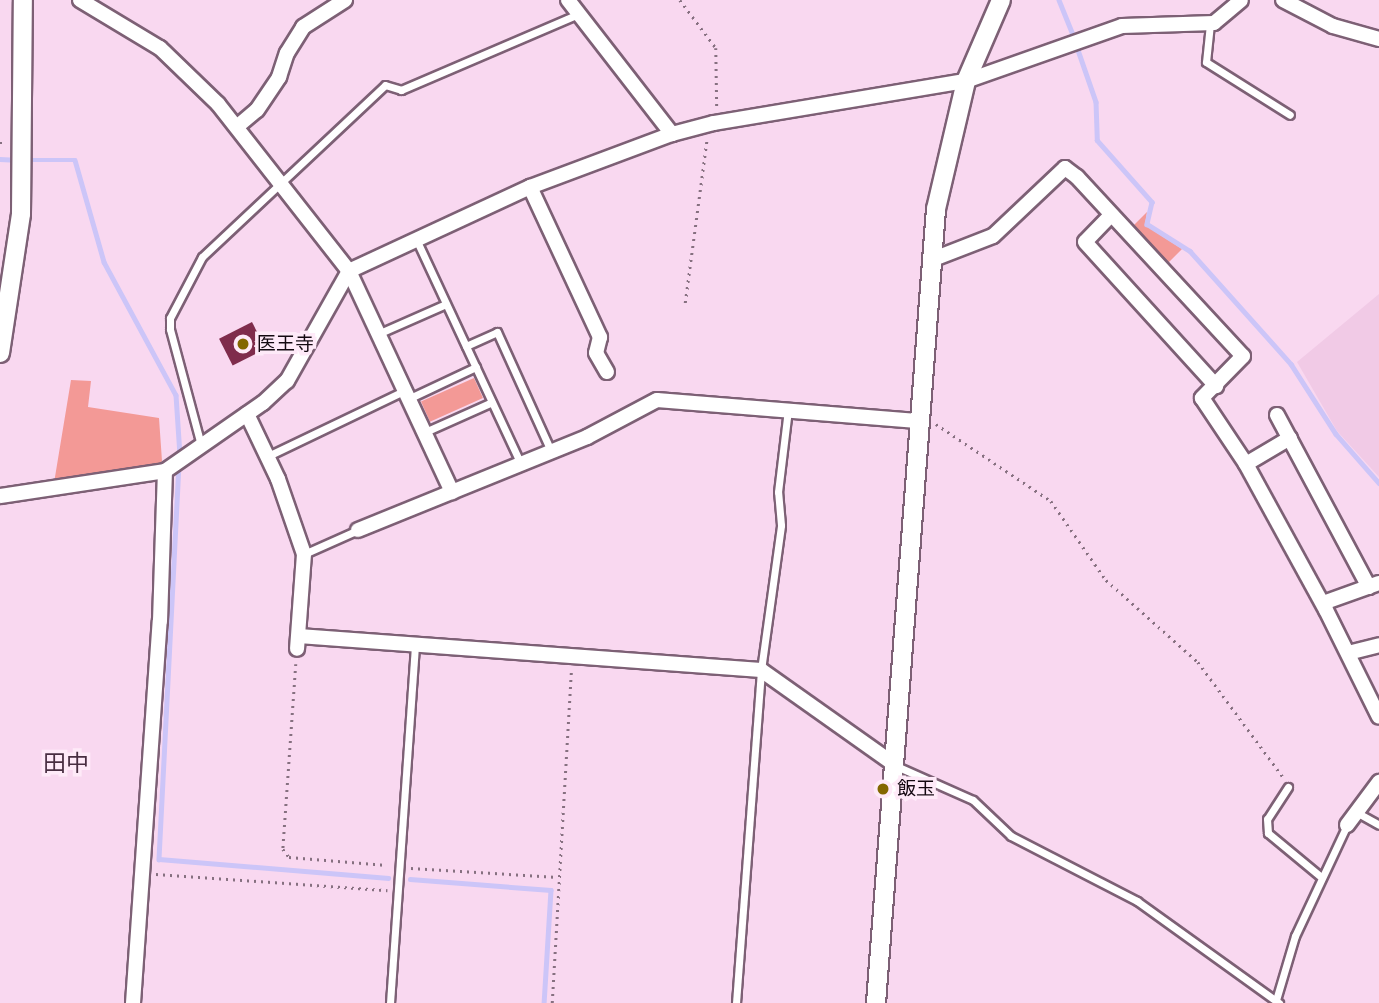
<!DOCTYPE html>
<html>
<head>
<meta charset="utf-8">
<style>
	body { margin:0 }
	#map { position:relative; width:1379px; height:1003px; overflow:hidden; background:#f9d8f0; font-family:"PT Sans Narrow","Noto Sans JP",sans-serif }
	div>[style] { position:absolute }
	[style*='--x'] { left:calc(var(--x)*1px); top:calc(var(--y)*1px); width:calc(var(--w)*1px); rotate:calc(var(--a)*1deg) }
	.built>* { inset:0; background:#f1cae6 }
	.green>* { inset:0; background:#f39996; transform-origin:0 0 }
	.stream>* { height:4.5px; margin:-2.25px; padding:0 2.25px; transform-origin:2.25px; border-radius:2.25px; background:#ccc5f8 }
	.building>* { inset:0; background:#7f2c4c; transform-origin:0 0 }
	.path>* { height:2.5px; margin-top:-1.25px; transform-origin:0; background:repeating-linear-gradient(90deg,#867080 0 2px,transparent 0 7px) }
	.roads { filter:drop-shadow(2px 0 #7d6075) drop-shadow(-2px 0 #7d6075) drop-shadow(0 2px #7d6075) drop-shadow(0 -2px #7d6075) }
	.service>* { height:7px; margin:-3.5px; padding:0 3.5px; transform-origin:3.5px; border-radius:3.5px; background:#fff }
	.minor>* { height:14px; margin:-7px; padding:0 7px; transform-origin:7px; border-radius:7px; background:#fff }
	.tertiary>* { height:18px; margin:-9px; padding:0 9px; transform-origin:9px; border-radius:9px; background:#fff }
	.dots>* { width:19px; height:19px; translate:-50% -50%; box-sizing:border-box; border:4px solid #feeaf8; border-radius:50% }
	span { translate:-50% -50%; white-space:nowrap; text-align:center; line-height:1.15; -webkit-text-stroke:7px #feeaf8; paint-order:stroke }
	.poi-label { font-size:19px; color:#140911 }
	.left { translate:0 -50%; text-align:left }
	.quarter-label { font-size:23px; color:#482e41 }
</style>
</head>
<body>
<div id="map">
	<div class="built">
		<i style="clip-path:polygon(1379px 294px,1379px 477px,1337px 431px,1297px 362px)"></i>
	</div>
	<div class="green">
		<i style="clip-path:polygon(1147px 212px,1145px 225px,1182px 249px,1165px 266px,1131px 228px)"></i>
		<i style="left:474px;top:378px;width:22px;height:58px;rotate:66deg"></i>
		<i style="clip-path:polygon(71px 380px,91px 381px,88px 407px,159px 418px,162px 461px,156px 469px,54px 483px)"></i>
	</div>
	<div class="stream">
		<i style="--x:1059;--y:0;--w:35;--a:68"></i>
		<i style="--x:1077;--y:47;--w:58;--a:70.9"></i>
		<i style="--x:1096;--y:102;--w:38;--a:88"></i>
		<i style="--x:1097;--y:140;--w:83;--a:48.4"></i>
		<i style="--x:1152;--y:202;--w:23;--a:103"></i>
		<i style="--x:1147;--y:224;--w:51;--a:32.1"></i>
		<i style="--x:1190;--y:251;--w:152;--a:48.2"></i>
		<i style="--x:1291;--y:364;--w:83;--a:57.3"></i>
		<i style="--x:1336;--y:434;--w:65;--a:48.7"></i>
		<i style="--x:0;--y:159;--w:19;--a:3"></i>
		<i style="--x:27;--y:160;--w:48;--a:0"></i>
		<i style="--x:75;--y:160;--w:106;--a:74.1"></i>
		<i style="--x:104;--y:262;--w:151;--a:61.6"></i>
		<i style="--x:176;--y:395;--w:61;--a:86.2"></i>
		<i style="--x:179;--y:464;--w:396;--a:92.9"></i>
		<i style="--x:159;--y:859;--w:230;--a:4.7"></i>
		<i style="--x:410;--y:879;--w:141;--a:4.5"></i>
		<i style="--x:551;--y:890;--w:113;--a:93.5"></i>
	</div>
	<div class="building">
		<i style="left:252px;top:322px;width:30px;height:37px;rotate:63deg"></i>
	</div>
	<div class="path">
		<i style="--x:680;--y:0;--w:60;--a:53.1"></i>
		<i style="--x:716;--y:48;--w:61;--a:89.1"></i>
		<i style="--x:0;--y:143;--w:7;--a:0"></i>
		<i style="--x:685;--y:303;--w:165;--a:-82.4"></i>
		<i style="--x:936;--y:424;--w:138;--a:33.8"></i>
		<i style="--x:1051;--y:501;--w:96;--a:55.2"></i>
		<i style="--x:1106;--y:580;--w:123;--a:41.7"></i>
		<i style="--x:1198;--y:662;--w:143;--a:53.5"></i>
		<i style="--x:296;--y:664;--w:185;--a:94"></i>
		<i style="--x:283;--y:849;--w:10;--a:53"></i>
		<i style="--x:289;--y:857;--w:98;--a:4.7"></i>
		<i style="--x:411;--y:868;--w:147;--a:3.5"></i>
		<i style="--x:156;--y:874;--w:232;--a:4"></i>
		<i style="--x:552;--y:1003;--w:333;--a:-86.7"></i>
	</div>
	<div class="roads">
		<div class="service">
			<i style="--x:1210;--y:24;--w:38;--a:96"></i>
			<i style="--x:1206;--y:62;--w:99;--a:32.2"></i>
			<i style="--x:416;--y:239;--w:246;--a:65"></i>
			<i style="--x:380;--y:333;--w:72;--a:-23.7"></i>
			<i style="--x:466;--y:346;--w:34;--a:-24"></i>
			<i style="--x:497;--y:332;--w:131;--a:65.6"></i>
			<i style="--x:410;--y:398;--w:73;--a:-25.2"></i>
			<i style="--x:425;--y:432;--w:73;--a:-24.1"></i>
			<i style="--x:201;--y:445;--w:120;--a:-105"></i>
			<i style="--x:170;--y:329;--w:11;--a:-90"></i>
			<i style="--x:170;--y:318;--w:69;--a:-62.3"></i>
			<i style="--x:202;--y:257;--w:251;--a:-43.2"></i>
			<i style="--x:385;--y:85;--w:17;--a:17"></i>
			<i style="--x:401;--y:90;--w:193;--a:-23.2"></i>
			<i style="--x:268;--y:456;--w:153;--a:-25.6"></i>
			<i style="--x:304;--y:554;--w:59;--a:-24"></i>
			<i style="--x:894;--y:765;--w:86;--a:23.9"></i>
			<i style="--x:973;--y:800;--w:52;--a:43.5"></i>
			<i style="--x:1011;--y:836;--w:142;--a:27.3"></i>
			<i style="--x:1137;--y:901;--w:175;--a:35.7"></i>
			<i style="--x:1288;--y:787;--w:38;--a:123"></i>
			<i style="--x:1267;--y:819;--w:14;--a:86"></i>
			<i style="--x:1268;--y:833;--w:67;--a:39.6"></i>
			<i style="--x:1356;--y:812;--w:26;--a:29"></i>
			<i style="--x:1276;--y:1000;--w:67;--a:-73.5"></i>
			<i style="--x:1295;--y:936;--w:123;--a:-64.9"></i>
			<i style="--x:390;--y:1003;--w:358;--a:-86"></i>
			<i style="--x:736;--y:1003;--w:334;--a:-85.7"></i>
			<i style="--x:761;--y:670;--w:146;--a:-82.1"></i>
			<i style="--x:781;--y:525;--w:33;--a:-95"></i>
			<i style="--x:778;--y:492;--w:84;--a:-83.1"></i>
		</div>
		<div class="minor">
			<i style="--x:80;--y:0;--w:93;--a:31"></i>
			<i style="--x:160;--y:48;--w:81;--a:44"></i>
			<i style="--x:218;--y:104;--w:212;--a:51.9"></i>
			<i style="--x:349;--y:271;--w:244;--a:65"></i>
			<i style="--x:568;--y:0;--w:170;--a:52.2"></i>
			<i style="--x:1283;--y:0;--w:56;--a:27.5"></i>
			<i style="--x:1333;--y:26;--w:48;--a:15.8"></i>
			<i style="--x:239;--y:125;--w:23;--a:-40"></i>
			<i style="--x:257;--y:110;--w:40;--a:-56"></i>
			<i style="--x:279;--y:77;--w:25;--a:-72"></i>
			<i style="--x:287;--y:53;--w:31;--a:-58"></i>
			<i style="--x:303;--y:27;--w:50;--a:-32.7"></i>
			<i style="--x:530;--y:187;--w:166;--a:65"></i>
			<i style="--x:600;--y:337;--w:16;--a:104"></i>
			<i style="--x:596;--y:353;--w:22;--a:60"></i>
			<i style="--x:1111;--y:215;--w:37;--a:134"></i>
			<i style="--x:1085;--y:242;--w:195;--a:47.7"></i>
			<i style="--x:931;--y:260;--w:66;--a:-21.2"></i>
			<i style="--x:993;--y:236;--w:99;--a:-43.4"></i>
			<i style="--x:1065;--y:168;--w:15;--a:37"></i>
			<i style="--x:1077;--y:177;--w:244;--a:47.2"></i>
			<i style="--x:1243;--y:356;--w:59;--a:134.3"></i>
			<i style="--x:1202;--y:398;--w:79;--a:56.3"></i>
			<i style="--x:1246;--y:464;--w:166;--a:61.3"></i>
			<i style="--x:1326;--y:610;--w:119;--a:63.6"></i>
			<i style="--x:247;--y:414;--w:72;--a:64.5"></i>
			<i style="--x:278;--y:479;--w:79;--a:70.9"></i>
			<i style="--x:304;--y:554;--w:95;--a:94.2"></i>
			<i style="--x:1277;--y:415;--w:195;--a:61.9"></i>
			<i style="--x:1246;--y:464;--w:51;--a:-30.6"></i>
			<i style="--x:0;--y:496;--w:167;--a:-8.6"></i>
			<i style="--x:165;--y:471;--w:119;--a:-34.8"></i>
			<i style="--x:263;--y:403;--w:33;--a:-43"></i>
			<i style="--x:287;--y:381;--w:126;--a:-60.6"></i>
			<i style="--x:349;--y:271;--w:200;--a:-24.9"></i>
			<i style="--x:530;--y:187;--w:152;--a:-20.5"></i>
			<i style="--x:672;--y:134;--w:43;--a:-14.7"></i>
			<i style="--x:714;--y:123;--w:255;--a:-9.5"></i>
			<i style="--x:966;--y:81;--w:165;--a:-19.4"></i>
			<i style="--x:1122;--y:26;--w:92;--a:-1.9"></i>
			<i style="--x:1214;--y:23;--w:35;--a:-40"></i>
			<i style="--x:358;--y:530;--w:247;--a:-22.1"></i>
			<i style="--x:587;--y:437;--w:79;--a:-27.9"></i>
			<i style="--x:657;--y:400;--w:264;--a:4.6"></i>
			<i style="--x:1323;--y:603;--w:59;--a:-19.7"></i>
			<i style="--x:299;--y:636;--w:463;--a:4.2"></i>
			<i style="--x:761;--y:670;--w:163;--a:35.3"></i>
			<i style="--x:1348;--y:653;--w:32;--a:-14"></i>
			<i style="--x:1347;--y:825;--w:54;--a:-53.3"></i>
			<i style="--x:133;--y:1003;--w:383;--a:-86"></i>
			<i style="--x:160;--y:621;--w:150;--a:-88.1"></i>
		</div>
		<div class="tertiary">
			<i style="--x:0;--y:353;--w:141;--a:-81.4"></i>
			<i style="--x:21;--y:214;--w:214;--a:-89.5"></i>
			<i style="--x:876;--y:1003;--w:796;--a:-85.68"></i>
			<i style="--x:936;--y:209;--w:131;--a:-76.8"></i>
			<i style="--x:966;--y:81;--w:88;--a:-66.6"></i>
		</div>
	</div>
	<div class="dots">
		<i style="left:243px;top:344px;background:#836800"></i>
		<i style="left:883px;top:789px;background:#836800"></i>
	</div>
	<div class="poi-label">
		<span class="left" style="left:257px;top:344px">医王寺</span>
		<span class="left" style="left:897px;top:789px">飯玉</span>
	</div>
	<div class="quarter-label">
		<span style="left:66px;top:763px">田中</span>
	</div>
</div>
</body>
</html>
